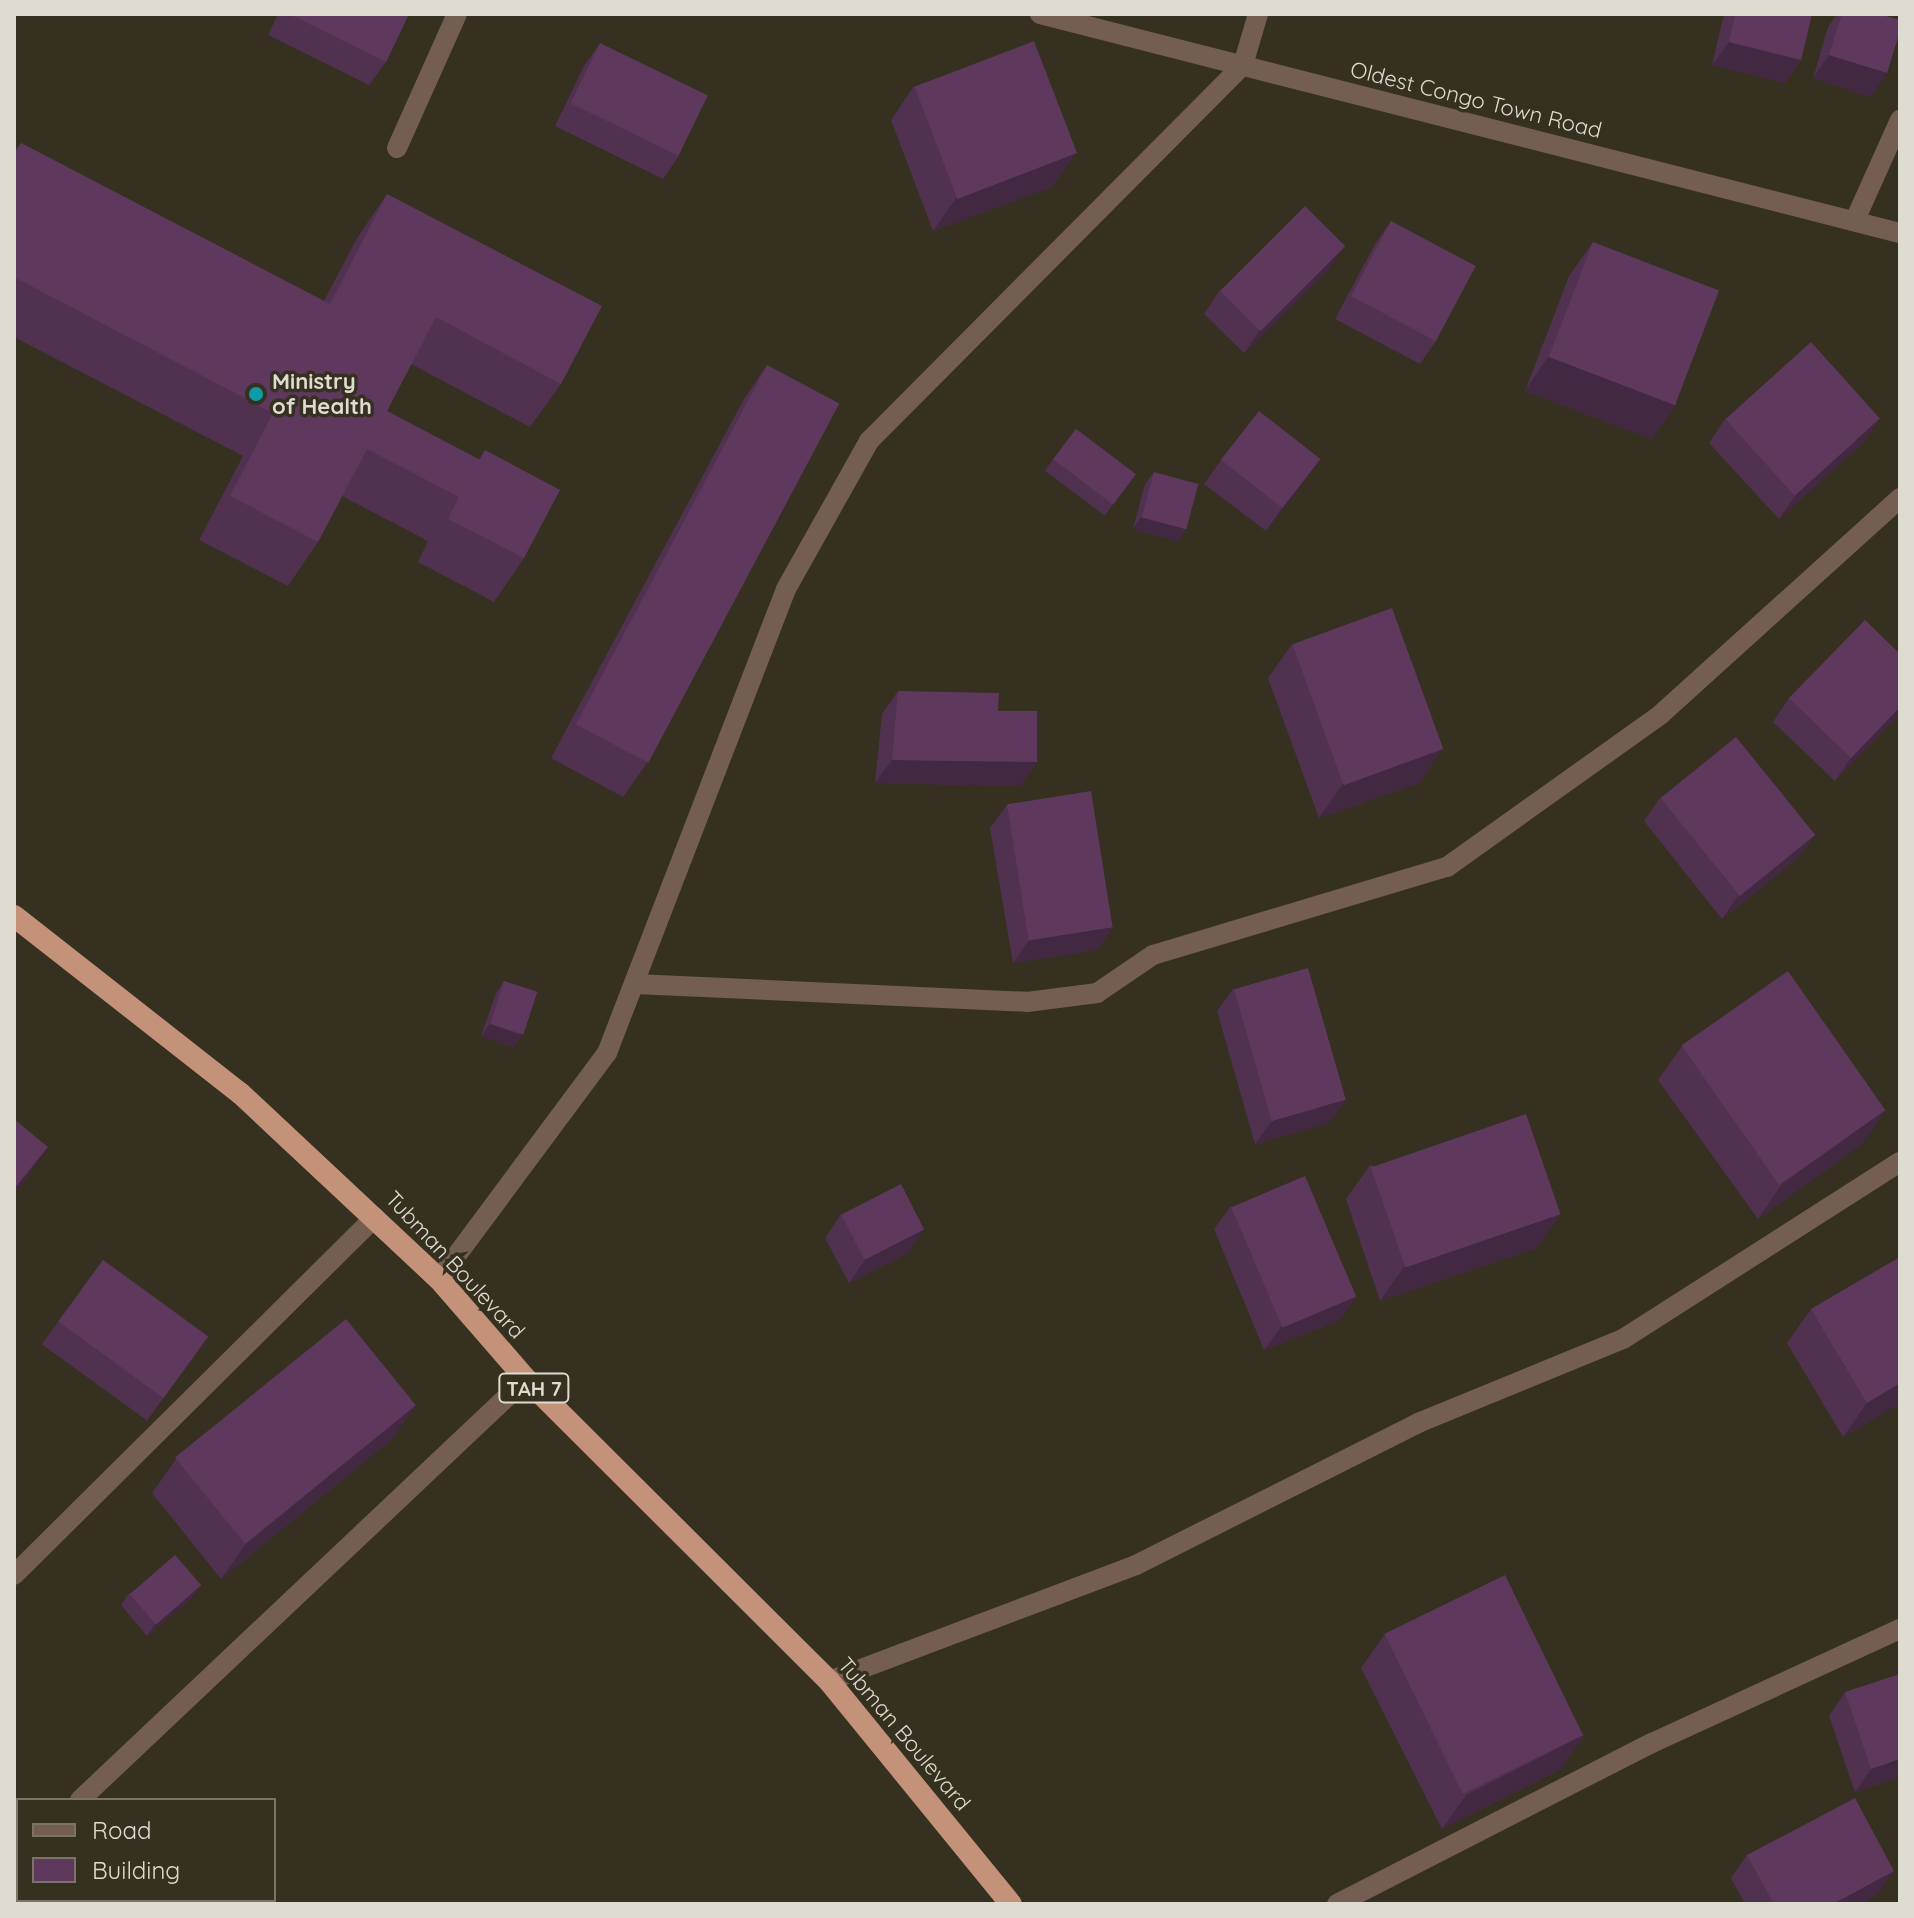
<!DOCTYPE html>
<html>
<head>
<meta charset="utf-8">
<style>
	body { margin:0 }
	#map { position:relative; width:1914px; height:1918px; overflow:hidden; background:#353020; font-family:Quicksand,sans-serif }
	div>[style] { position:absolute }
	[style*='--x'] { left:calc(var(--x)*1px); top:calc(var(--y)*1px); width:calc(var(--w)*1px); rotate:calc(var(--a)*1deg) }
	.service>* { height:20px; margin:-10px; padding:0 10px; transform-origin:10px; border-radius:10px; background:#745e52 }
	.minor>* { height:20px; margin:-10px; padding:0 10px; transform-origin:10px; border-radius:10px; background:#745e52 }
	.tertiary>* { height:20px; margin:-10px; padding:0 10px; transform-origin:10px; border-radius:10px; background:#745e52 }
	.trunk>* { height:22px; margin:-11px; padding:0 11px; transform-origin:11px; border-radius:11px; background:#c39278 }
	.wall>* { inset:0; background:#513150; transform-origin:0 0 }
	.shaded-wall>* { inset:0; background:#422841 }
	.building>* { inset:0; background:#5e395d; transform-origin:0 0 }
	.dots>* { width:22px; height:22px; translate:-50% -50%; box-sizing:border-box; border:4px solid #353020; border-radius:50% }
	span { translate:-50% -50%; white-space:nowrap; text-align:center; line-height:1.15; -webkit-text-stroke:7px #353020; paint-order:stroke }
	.shield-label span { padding:2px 6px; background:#353020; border:2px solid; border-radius:6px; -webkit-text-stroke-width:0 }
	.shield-label { font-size:20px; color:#dedbd1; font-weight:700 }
	.street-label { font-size:22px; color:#dedbd1 }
	.poi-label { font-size:22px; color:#dedbd1; font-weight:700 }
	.left { translate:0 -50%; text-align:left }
	.frame { position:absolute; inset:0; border:16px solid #dedbd1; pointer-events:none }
	.legend { position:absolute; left:16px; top:1798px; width:260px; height:104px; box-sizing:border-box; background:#353020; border:2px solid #797467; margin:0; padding:10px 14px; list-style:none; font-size:24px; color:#dedbd1 }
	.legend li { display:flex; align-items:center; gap:16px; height:40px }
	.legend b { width:40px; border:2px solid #797467 }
</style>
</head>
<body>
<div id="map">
	<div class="service">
		<i style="--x:397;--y:148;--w:147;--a:-65.9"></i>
	</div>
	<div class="minor">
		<i style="--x:1855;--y:220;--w:110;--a:-65.8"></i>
		<i style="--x:635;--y:984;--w:392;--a:2.6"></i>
		<i style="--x:1027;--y:1002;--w:71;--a:-7.3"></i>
		<i style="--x:1097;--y:993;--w:68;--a:-34.2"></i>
		<i style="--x:1153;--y:955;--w:307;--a:-16.7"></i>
		<i style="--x:1447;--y:867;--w:262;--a:-35.5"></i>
		<i style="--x:1660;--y:715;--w:324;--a:-42.1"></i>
		<i style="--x:439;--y:1279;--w:282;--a:-53.4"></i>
		<i style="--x:607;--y:1053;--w:497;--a:-68.9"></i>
		<i style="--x:786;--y:589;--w:170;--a:-60.7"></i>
		<i style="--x:869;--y:441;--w:530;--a:-45.15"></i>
		<i style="--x:14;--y:1575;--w:508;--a:-44.76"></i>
		<i style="--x:829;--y:1681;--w:328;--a:-20.7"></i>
		<i style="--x:1136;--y:1565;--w:316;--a:-26.7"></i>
		<i style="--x:1418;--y:1423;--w:222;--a:-22.3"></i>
		<i style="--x:1623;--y:1339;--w:329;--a:-32.6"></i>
		<i style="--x:80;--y:1800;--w:613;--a:-43.35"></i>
		<i style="--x:14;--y:1902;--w:7;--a:-56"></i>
		<i style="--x:1337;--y:1904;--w:354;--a:-27.1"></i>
		<i style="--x:1652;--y:1743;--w:273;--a:-24.7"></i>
	</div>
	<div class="tertiary">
		<i style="--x:1040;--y:14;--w:887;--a:14.29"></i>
		<i style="--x:1243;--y:65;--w:53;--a:-73.6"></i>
	</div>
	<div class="trunk">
		<i style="--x:14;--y:916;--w:287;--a:38.1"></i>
		<i style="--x:240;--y:1093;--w:272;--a:43.1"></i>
		<i style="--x:439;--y:1279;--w:133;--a:49"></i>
		<i style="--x:526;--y:1379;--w:428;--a:44.9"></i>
		<i style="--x:829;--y:1681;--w:288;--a:50.8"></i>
	</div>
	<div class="wall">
		<i style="clip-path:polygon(278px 14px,409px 14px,386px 62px,369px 85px,268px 35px)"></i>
		<i style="clip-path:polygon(1724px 14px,1812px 14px,1801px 60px,1785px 83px,1712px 65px)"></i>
		<i style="clip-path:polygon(1837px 14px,1879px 14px,1871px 97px,1813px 78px,1828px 27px)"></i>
		<i style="clip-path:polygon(600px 43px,679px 156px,663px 179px,555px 126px,584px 66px)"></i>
		<i style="clip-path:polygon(914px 86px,1076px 153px,1052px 187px,933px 231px,891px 120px)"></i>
		<i style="clip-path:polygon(21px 143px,324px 301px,357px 238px,387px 194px,561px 384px,530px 427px,411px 364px,387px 411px,479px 459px,485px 450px,524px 558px,494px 602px,418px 562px,428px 541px,342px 496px,318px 542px,288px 586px,199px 540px,243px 456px,14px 337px,14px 152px)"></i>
		<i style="clip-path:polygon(1391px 221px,1436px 341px,1420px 364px,1335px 319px,1375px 244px)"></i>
		<i style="clip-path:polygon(1593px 242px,1676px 405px,1652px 439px,1525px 391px,1569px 276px)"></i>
		<i style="clip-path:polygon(1329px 269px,1244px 353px,1204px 314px,1220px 290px)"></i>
		<i style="clip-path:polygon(767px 365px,647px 763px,623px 797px,551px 758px,744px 399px)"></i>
		<i style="clip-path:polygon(1725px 419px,1864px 442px,1779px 519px,1709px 443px)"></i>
		<i style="left:1076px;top:429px;width:75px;height:52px;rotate:37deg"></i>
		<i style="clip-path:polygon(1320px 459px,1266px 531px,1204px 484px,1221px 460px)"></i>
		<i style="clip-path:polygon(1154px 472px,1186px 529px,1178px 541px,1133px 529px,1145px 484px)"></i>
		<i style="clip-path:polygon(1292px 644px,1442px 749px,1419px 783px,1319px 818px,1268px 678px)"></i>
		<i style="clip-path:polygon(1900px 654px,1900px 714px,1835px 781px,1773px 722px,1789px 698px)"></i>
		<i style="clip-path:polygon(898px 691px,998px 711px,1037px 762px,1020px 786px,875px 783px,882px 714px)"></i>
		<i style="clip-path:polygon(1660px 798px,1798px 858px,1722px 919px,1644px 821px)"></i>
		<i style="clip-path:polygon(1007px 805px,1113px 927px,1097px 950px,1013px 963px,990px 828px)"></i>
		<i style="clip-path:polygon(504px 981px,522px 1035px,513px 1047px,481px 1036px,496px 993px)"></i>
		<i style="clip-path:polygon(1234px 988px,1329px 1123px,1255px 1144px,1217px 1011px)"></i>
		<i style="clip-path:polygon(1682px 1046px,1862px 1144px,1758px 1219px,1658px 1080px)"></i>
		<i style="clip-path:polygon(1370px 1165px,1560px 1214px,1536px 1248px,1380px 1301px,1346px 1199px)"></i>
		<i style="clip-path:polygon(1231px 1206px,1356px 1297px,1340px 1320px,1264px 1350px,1214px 1229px)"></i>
		<i style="clip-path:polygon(841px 1214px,908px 1253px,849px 1283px,825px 1238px)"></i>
		<i style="clip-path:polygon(1900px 1257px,1900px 1403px,1843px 1437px,1787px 1343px,1811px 1309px)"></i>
		<i style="left:103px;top:1260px;width:130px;height:104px;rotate:36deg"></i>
		<i style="clip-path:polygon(416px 1405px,392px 1439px,221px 1579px,152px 1493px,176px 1459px)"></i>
		<i style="clip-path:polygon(129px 1593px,192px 1597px,147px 1636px,121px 1605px)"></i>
		<i style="clip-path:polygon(1385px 1634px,1584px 1735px,1561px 1769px,1442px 1829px,1361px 1668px)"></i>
		<i style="clip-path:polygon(1845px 1692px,1900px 1777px,1855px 1792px,1829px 1716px)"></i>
		<i style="clip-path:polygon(1747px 1855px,1878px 1894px,1860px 1904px,1745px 1904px,1731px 1878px)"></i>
	</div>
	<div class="shaded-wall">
		<i style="clip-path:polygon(1729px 42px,1801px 60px,1785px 83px,1712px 65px)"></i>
		<i style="clip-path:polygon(1829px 55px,1887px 73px,1871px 97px,1813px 78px)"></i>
		<i style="clip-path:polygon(1076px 153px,1052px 187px,933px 231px,957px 197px)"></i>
		<i style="clip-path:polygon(1345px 246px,1329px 269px,1244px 353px,1260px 330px)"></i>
		<i style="clip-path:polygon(1548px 357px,1676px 405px,1652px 439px,1525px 391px)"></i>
		<i style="clip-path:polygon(1880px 419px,1864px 442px,1779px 519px,1795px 496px)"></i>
		<i style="clip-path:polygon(1320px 459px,1304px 482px,1266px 531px,1282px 508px)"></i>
		<i style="clip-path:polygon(1141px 517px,1186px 529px,1178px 541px,1133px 529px)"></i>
		<i style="clip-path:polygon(1900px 707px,1900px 714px,1835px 781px,1851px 758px)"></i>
		<i style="clip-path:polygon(1442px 749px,1419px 783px,1319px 818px,1343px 784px)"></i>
		<i style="clip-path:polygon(892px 760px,1037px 762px,1020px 786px,875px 783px)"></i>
		<i style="clip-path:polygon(1815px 835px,1798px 858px,1722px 919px,1738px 896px)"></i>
		<i style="clip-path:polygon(1113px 927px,1097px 950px,1013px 963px,1029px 940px)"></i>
		<i style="clip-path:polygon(490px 1024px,522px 1035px,513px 1047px,481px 1036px)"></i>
		<i style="clip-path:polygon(1346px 1100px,1329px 1123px,1255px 1144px,1272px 1121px)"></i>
		<i style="clip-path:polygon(1886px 1110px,1862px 1144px,1758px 1219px,1782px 1184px)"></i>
		<i style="clip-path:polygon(48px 1147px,25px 1181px,14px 1194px,14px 1189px)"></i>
		<i style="clip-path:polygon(1560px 1214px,1536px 1248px,1380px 1301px,1404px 1267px)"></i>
		<i style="clip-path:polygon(924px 1229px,908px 1253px,849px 1283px,865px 1260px)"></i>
		<i style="clip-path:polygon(1356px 1297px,1340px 1320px,1264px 1350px,1281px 1327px)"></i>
		<i style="clip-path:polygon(1900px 1383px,1900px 1403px,1843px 1437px,1867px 1403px)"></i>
		<i style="clip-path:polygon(416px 1405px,392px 1439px,221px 1579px,245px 1545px)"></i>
		<i style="clip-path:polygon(201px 1585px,192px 1597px,147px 1636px,155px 1624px)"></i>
		<i style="clip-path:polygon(1584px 1735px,1561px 1769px,1442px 1829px,1466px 1795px)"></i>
		<i style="clip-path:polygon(1900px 1759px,1900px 1777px,1855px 1792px,1871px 1769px)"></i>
		<i style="clip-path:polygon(1894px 1871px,1878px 1894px,1860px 1904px,1833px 1904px)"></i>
	</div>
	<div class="building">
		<i style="clip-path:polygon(289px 14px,409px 14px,386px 62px)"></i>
		<i style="clip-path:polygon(1735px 14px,1812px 14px,1801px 60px,1729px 42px)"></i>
		<i style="clip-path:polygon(1842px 14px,1879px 14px,1900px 20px,1900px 31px,1887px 73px,1829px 55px)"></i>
		<i style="left:1034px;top:41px;width:120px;height:128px;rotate:69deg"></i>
		<i style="left:600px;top:43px;width:120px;height:67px;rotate:26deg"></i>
		<i style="clip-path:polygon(21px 143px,330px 304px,387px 194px,602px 306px,561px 384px,436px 317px,387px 411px,480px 460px,485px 450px,560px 490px,524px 558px,448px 519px,459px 497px,367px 449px,318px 542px,230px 496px,273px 413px,14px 277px,14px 155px)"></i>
		<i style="left:1305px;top:206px;width:57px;height:120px;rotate:45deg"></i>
		<i style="left:1391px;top:221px;width:96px;height:85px;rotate:28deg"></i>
		<i style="left:1593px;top:242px;width:135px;height:123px;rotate:21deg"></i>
		<i style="left:1811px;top:342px;width:103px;height:115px;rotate:48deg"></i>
		<i style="left:767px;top:365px;width:82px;height:407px;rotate:28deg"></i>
		<i style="left:1259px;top:411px;width:78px;height:62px;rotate:38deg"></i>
		<i style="left:1076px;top:429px;width:75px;height:38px;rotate:37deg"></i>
		<i style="left:1154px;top:472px;width:46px;height:47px;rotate:15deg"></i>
		<i style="left:1392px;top:608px;width:150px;height:106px;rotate:70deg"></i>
		<i style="clip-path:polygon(1865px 620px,1900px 654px,1900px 707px,1851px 758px,1789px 698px)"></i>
		<i style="clip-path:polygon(898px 691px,999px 693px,998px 711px,1037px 711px,1037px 762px,892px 760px)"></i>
		<i style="left:1736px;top:737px;width:126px;height:97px;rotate:51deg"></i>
		<i style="left:1091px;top:791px;width:138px;height:85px;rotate:81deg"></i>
		<i style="left:1308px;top:968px;width:137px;height:77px;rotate:74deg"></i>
		<i style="left:1788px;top:971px;width:170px;height:130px;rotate:55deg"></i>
		<i style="left:504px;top:981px;width:35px;height:45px;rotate:18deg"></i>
		<i style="left:1526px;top:1114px;width:106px;height:164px;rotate:71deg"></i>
		<i style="clip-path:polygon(14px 1119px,48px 1147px,14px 1189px)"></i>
		<i style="left:1305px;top:1176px;width:131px;height:80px;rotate:67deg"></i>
		<i style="left:901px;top:1184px;width:51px;height:67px;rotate:63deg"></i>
		<i style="clip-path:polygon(1900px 1257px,1900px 1383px,1867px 1403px,1811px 1309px)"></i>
		<i style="left:103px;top:1260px;width:130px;height:76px;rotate:36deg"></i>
		<i style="left:346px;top:1319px;width:111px;height:220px;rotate:51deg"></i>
		<i style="left:175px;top:1555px;width:40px;height:60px;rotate:49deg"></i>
		<i style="left:1505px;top:1575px;width:178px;height:134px;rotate:64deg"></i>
		<i style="clip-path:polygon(1900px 1674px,1900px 1759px,1871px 1769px,1845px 1692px)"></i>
		<i style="clip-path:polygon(1855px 1798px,1894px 1871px,1833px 1904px,1774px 1904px,1747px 1855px)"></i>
	</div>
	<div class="dots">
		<i style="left:256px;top:394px;background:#0f9aa8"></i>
	</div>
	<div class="shield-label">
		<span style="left:534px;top:1388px">TAH 7</span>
	</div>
	<div class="street-label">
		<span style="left:1476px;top:100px;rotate:14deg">Oldest Congo Town Road</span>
		<span style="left:455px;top:1265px;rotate:47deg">Tubman Boulevard</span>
		<span style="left:904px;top:1734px;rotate:50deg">Tubman Boulevard</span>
	</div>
	<div class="poi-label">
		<span class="left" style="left:272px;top:394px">Ministry<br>of Health</span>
	</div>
	<div class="frame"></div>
	<ul class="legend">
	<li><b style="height:10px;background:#745e52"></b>Road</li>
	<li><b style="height:22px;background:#5e395d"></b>Building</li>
	</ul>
</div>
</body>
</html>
